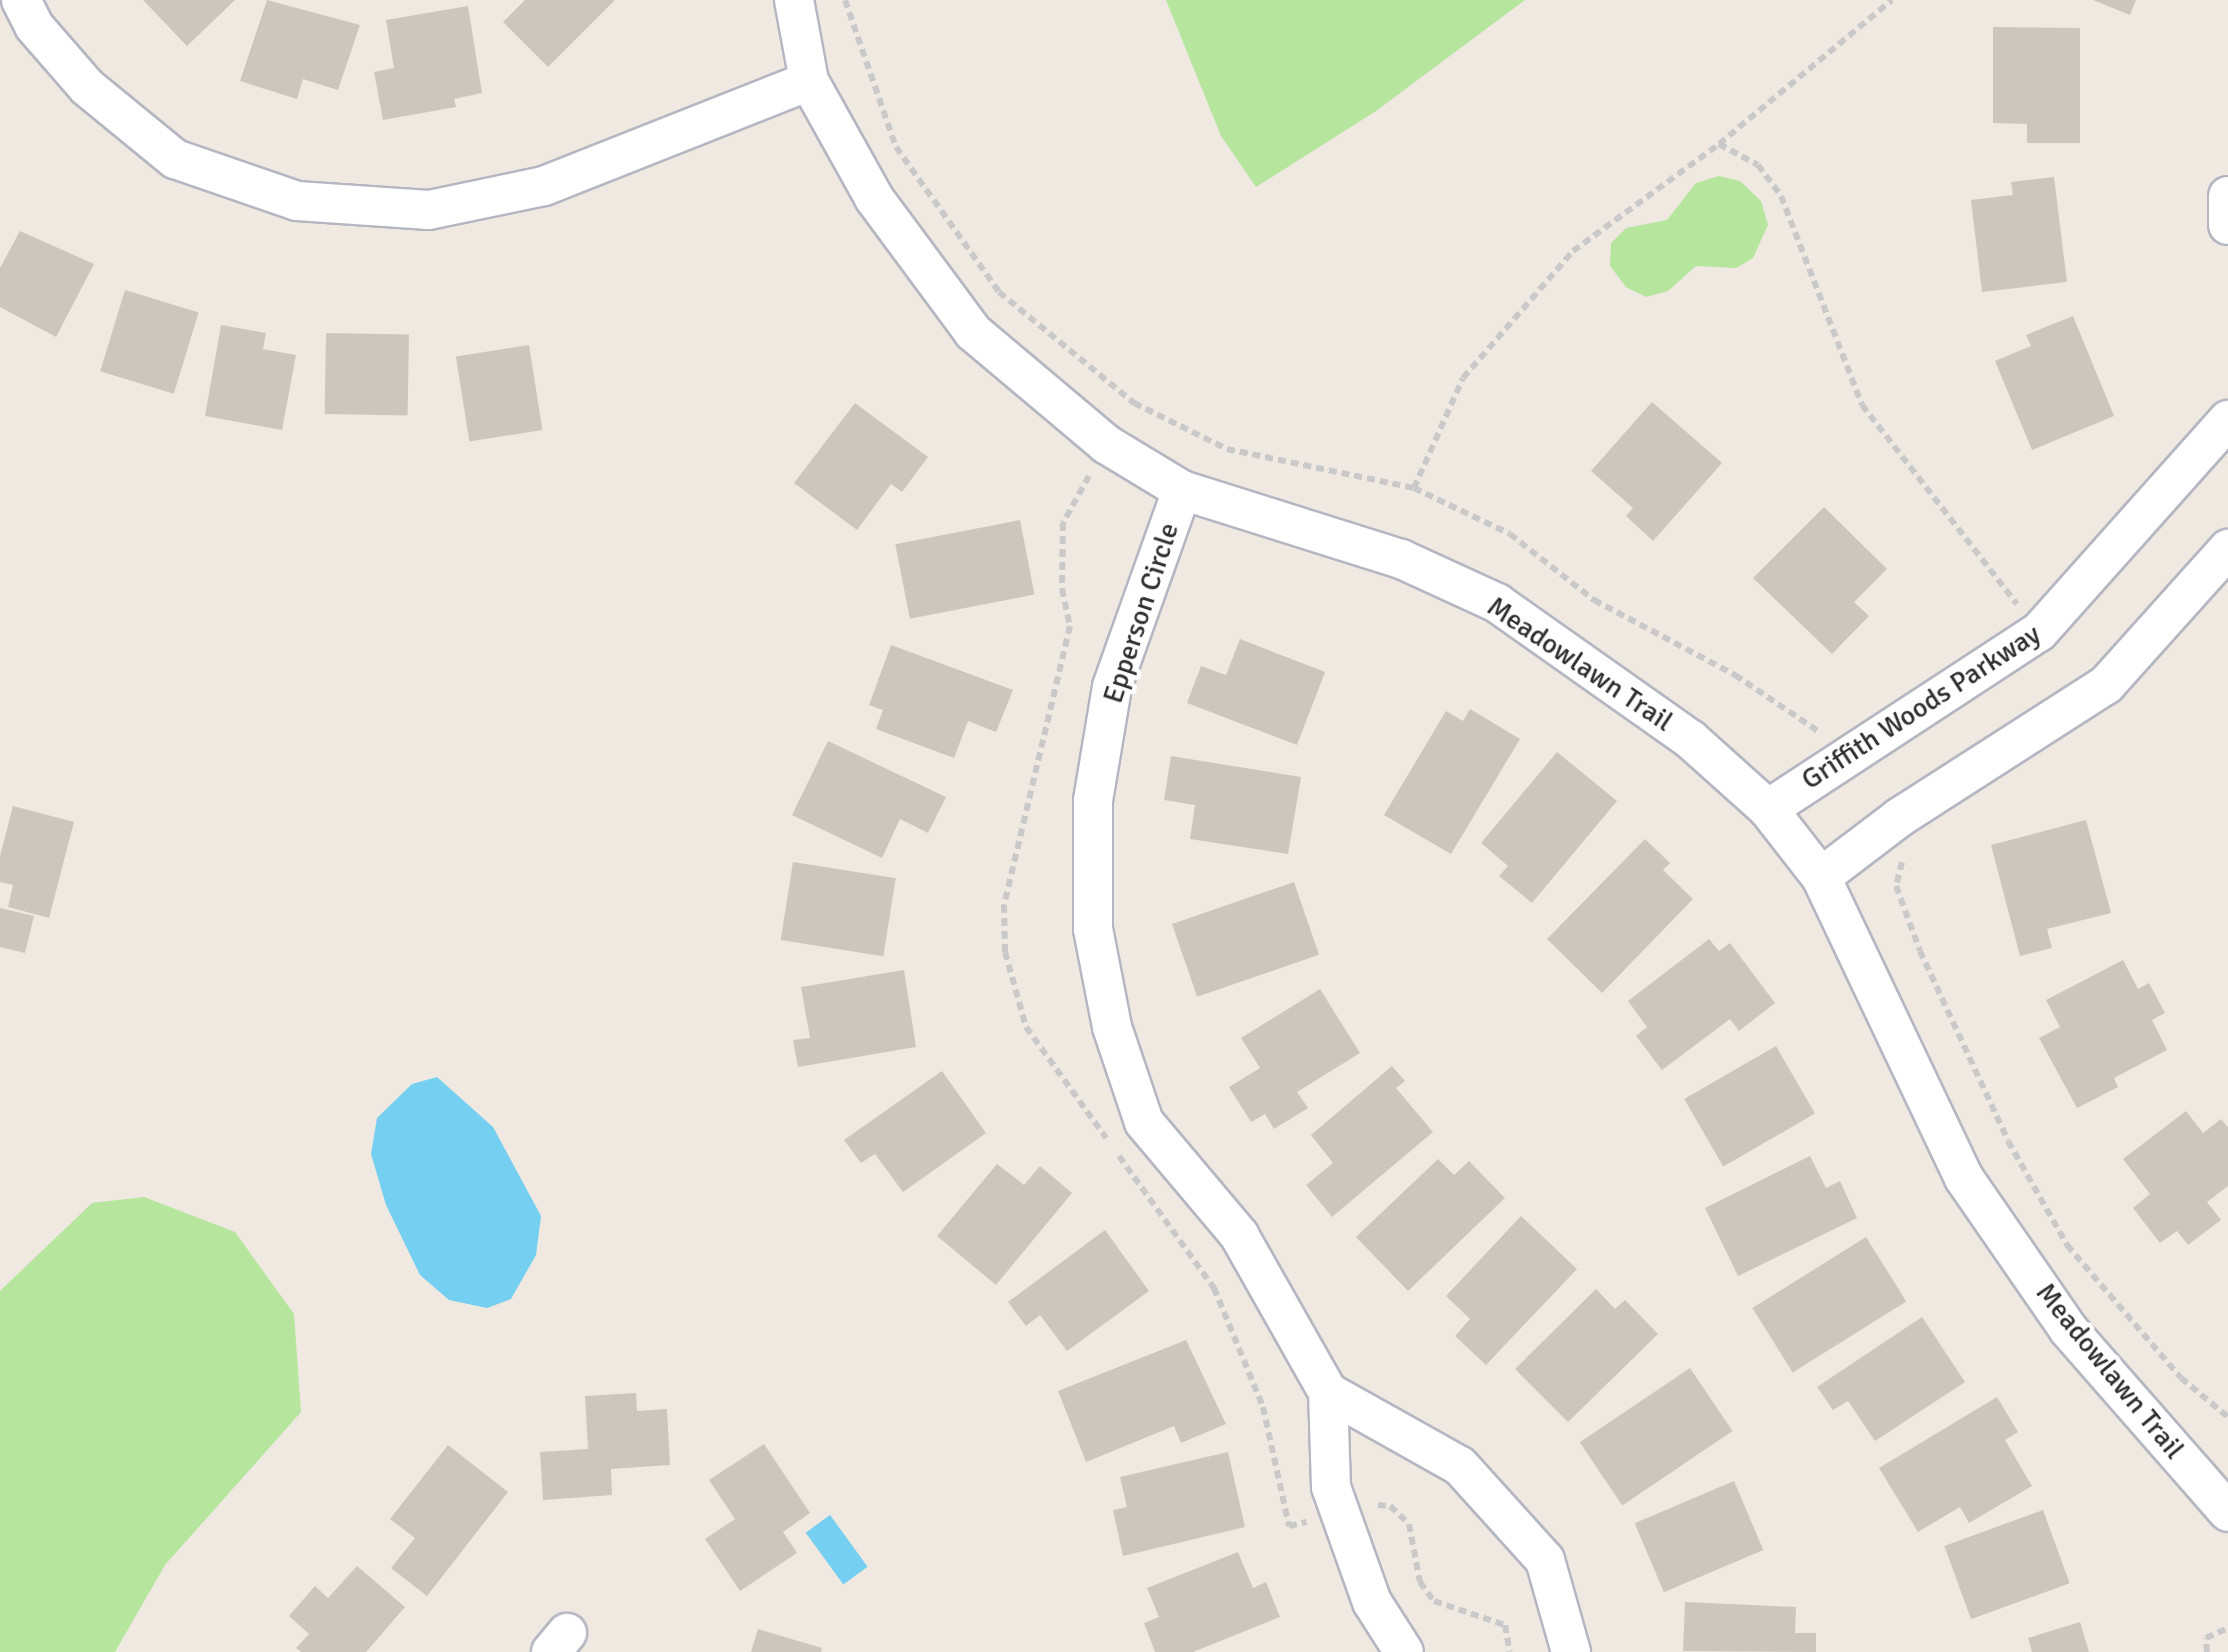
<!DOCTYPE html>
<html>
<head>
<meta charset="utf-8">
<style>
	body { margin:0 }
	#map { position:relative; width:2228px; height:1652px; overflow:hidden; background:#efe9e1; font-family:Signika,sans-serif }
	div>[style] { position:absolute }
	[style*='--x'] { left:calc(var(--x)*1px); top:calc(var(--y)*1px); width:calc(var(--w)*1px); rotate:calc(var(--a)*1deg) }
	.green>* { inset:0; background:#b6e59e }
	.water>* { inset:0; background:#75cff0; transform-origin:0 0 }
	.building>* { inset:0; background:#cbc7bf; transform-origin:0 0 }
	.path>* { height:6px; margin-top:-3px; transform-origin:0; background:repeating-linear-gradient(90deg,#c9c9c9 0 8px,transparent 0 13px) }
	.roads { filter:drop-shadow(2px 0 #b4b7c1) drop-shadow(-2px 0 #b4b7c1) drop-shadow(0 2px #b4b7c1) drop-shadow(0 -2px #b4b7c1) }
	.minor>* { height:38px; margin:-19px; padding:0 19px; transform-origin:19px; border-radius:19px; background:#fff }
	span { translate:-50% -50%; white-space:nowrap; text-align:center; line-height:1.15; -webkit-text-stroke:9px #fff; paint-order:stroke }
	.street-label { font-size:28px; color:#2e2e2e }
</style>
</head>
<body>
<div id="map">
	<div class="green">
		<i style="clip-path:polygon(1166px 0,1525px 0,1376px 111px,1256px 187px,1221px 136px)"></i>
		<i style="clip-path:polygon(1719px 176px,1740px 181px,1761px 201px,1768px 225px,1753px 258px,1736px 268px,1696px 266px,1668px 291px,1646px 297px,1626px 287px,1610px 266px,1611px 243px,1626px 228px,1667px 220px,1696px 183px)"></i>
		<i style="clip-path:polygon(144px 1197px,235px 1232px,294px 1314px,301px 1412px,165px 1565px,115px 1652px,0 1652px,0 1291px,92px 1203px)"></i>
	</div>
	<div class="water">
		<i style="clip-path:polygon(437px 1077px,493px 1127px,541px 1216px,536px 1255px,511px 1299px,487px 1308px,449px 1300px,420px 1275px,386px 1205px,371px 1154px,377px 1118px,412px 1084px)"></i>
		<i style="left:830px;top:1515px;width:64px;height:30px;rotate:54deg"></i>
	</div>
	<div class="building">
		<i style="clip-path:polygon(143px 0,235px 0,187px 46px)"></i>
		<i style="clip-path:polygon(267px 0,360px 25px,338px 90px,303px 79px,297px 99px,240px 81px)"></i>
		<i style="clip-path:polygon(525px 0,615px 0,548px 67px,503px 22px)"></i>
		<i style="clip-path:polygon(2093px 0,2136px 0,2130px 15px)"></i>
		<i style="clip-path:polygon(468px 6px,482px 93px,454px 99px,456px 107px,383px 120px,374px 72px,394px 68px,386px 20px)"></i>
		<i style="clip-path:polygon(1993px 27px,2080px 28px,2080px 143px,2027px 143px,2027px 124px,1993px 123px)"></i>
		<i style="clip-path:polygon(2054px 177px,2067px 282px,1982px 292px,1971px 200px,2013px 195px,2011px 182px)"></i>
		<i style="clip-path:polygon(20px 231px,94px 264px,56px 337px,0 307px,0 268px)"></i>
		<i style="left:125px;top:290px;width:77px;height:85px;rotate:17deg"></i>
		<i style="clip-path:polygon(2073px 316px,2114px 416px,2032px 450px,1995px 361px,2031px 346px,2026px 335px)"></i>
		<i style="clip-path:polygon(221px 325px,266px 333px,263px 349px,296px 355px,282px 430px,205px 416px)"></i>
		<i style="left:326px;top:333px;width:83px;height:81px;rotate:1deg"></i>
		<i style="left:529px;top:345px;width:86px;height:74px;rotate:81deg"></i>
		<i style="clip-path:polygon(1652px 402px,1722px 463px,1653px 541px,1626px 516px,1633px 508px,1591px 471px)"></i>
		<i style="clip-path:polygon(855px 403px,928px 457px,902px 492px,891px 484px,857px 530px,794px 483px)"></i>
		<i style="clip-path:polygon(1824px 507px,1887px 569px,1854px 602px,1869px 616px,1832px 654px,1753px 578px)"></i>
		<i style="left:1020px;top:520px;width:76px;height:127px;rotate:79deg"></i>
		<i style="clip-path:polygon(1240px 639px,1325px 672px,1297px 745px,1187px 703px,1201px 666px,1226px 675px)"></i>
		<i style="clip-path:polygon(891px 645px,1013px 690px,996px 732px,968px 721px,954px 758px,876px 729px,883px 710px,869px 705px)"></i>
		<i style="clip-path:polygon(1470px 709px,1520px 739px,1451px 854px,1384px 815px,1446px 711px,1463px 721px)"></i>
		<i style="clip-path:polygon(828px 741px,946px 797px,928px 833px,900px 819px,882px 858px,792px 815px)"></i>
		<i style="clip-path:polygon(1557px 752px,1617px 801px,1532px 903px,1499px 876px,1508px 866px,1481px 843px)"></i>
		<i style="clip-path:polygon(1171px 756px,1301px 777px,1288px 854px,1190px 839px,1195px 805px,1164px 800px)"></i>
		<i style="clip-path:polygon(13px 806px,74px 822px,49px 918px,8px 907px,13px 885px,0 882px,0 856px)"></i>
		<i style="clip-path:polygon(2086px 820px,2111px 913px,2047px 929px,2052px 948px,2020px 956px,1991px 845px)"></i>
		<i style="clip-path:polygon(1645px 839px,1670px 863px,1663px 870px,1693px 899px,1602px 993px,1547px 939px)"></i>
		<i style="left:793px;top:862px;width:104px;height:79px;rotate:9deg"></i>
		<i style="left:1294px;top:882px;width:77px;height:129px;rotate:71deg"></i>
		<i style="clip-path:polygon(0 908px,34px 916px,25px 953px,0 947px)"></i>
		<i style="clip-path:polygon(1709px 939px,1719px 951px,1730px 943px,1775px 1003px,1739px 1031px,1730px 1019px,1662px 1070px,1636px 1036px,1647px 1027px,1628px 1001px)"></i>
		<i style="clip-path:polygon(2123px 960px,2138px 989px,2149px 983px,2165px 1013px,2152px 1020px,2167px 1050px,2114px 1078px,2118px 1087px,2077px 1108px,2039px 1038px,2060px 1027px,2046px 1000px)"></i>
		<i style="clip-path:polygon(904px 970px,916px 1047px,798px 1067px,793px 1040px,810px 1038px,801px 987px)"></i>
		<i style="clip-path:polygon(1320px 989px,1360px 1053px,1297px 1092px,1308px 1108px,1274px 1129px,1265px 1114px,1251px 1122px,1229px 1087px,1260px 1068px,1241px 1038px)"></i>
		<i style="left:1776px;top:1046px;width:78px;height:106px;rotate:60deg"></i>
		<i style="clip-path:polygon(1392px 1066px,1405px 1081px,1396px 1088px,1433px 1132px,1332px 1217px,1306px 1185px,1333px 1163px,1311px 1135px)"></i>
		<i style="clip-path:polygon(942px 1071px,986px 1133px,903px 1192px,875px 1154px,861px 1163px,844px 1140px)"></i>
		<i style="clip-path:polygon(2186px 1111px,2203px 1133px,2221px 1119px,2228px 1127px,2228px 1186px,2207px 1202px,2221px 1220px,2188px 1245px,2177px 1231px,2160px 1243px,2133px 1208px,2150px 1194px,2123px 1159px)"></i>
		<i style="clip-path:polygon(1810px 1156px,1826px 1188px,1840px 1181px,1857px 1218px,1738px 1276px,1705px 1208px)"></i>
		<i style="clip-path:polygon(1438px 1159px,1454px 1175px,1469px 1161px,1505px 1198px,1408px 1291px,1356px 1237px)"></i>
		<i style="clip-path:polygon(997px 1164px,1024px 1185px,1040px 1166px,1072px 1193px,996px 1285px,937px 1236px)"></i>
		<i style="clip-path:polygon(1521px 1216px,1577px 1269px,1486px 1365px,1455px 1336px,1470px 1319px,1446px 1296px)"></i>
		<i style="clip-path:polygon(1105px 1230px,1149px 1291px,1067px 1351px,1040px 1315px,1026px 1326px,1008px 1302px)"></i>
		<i style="left:1866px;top:1237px;width:76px;height:134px;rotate:58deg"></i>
		<i style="clip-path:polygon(1596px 1289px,1615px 1309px,1625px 1300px,1658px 1334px,1568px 1422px,1515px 1369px)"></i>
		<i style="clip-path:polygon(1922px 1317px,1965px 1382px,1875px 1441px,1848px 1401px,1833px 1410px,1817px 1387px)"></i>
		<i style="clip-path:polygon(1186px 1340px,1226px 1424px,1181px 1443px,1174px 1426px,1086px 1462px,1058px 1391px)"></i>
		<i style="left:1690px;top:1368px;width:76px;height:133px;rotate:56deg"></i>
		<i style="clip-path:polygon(636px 1393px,637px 1411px,667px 1409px,670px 1465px,611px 1469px,612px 1495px,543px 1500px,540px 1452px,588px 1449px,585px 1396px)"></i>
		<i style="clip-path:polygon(1997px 1397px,2018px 1432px,2005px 1440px,2032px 1486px,1969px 1523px,1960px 1507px,1918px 1532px,1879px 1468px)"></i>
		<i style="clip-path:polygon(764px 1444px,810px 1513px,783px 1532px,797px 1553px,740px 1591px,705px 1539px,735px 1519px,709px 1480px)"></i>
		<i style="clip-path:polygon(448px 1445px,508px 1492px,427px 1596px,391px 1568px,415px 1538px,390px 1519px)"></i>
		<i style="clip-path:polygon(1228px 1452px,1245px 1527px,1123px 1556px,1113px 1510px,1127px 1507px,1120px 1477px)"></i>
		<i style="left:1734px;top:1481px;width:75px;height:108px;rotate:67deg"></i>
		<i style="left:2043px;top:1510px;width:78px;height:105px;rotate:70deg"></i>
		<i style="clip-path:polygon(1238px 1552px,1253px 1588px,1266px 1582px,1280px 1617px,1193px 1652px,1155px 1652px,1144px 1623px,1159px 1617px,1147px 1588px)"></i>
		<i style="clip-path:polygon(357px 1566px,405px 1607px,366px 1652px,301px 1652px,296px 1648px,309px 1634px,289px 1616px,315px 1586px,328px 1598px)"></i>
		<i style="clip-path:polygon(1685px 1602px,1796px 1607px,1795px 1633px,1816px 1633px,1816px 1652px,1683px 1651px)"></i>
		<i style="clip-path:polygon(2080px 1622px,2089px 1652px,2032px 1652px,2028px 1638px)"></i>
		<i style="clip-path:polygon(758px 1629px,822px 1648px,821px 1652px,751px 1652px)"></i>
	</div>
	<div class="path">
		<i style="--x:845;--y:0;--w:156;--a:70.9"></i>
		<i style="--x:896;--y:147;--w:178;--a:54.6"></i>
		<i style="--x:999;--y:292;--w:175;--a:39.4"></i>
		<i style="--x:1134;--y:403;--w:104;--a:26.3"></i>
		<i style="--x:1227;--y:449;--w:191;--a:11.8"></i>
		<i style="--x:1414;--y:488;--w:106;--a:25.6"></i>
		<i style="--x:1510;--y:534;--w:107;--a:38.2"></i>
		<i style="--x:1594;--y:600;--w:160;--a:28"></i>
		<i style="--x:1735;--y:675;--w:104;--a:34"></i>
		<i style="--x:1719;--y:144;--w:44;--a:28.3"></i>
		<i style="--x:1758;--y:165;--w:39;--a:53"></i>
		<i style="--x:1781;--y:196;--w:224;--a:68.8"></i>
		<i style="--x:1862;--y:405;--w:252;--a:52.1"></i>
		<i style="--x:1089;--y:476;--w:54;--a:119"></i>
		<i style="--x:1063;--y:523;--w:66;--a:90.9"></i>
		<i style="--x:1062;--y:589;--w:38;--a:78"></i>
		<i style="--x:1070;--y:626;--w:287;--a:103.3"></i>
		<i style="--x:1004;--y:905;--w:47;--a:88.8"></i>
		<i style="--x:1005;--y:952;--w:78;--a:74.4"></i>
		<i style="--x:1026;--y:1027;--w:137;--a:54.2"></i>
		<i style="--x:1414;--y:488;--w:120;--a:-66"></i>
		<i style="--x:1463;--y:378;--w:168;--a:-49.1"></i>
		<i style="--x:1573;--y:251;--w:181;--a:-36.2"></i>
		<i style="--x:1719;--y:144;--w:225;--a:-39.8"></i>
		<i style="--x:1902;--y:862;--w:25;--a:104"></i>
		<i style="--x:1896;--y:886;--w:69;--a:69.7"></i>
		<i style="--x:1920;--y:951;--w:209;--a:65.1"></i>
		<i style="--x:2008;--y:1141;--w:120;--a:60.4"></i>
		<i style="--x:2067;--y:1245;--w:175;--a:49.4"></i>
		<i style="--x:2181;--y:1378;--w:61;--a:39.7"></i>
		<i style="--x:1119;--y:1156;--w:163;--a:54.3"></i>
		<i style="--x:1214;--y:1288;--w:129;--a:67.6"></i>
		<i style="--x:1263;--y:1407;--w:122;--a:77.7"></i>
		<i style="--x:1289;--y:1526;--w:18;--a:-13"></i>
		<i style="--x:1378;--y:1505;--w:12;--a:5"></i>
		<i style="--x:1390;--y:1506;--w:26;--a:43"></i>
		<i style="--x:1409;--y:1524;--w:59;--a:79.3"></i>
		<i style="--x:1420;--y:1582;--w:24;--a:54"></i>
		<i style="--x:1434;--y:1601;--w:75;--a:18.7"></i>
		<i style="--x:1505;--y:1625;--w:27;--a:80"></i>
		<i style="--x:2207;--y:1652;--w:14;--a:-94"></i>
		<i style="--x:2206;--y:1638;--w:24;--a:-24"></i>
	</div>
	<div class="roads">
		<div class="minor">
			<i style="--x:21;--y:0;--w:29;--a:63"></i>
			<i style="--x:34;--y:26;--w:81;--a:49"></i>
			<i style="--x:87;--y:87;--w:114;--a:39.3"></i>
			<i style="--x:175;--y:159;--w:129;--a:19"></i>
			<i style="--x:297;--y:201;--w:132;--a:3.9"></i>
			<i style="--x:429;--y:210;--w:117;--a:-11.8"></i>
			<i style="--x:544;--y:186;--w:285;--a:-21.6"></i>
			<i style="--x:794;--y:0;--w:82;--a:79.5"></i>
			<i style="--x:809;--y:81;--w:134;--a:60.9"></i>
			<i style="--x:874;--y:198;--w:167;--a:53.5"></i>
			<i style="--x:973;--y:332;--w:174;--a:40.1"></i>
			<i style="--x:1106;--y:444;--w:89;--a:31.2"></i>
			<i style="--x:1182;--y:490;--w:230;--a:17.5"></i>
			<i style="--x:1401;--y:559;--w:106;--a:24.6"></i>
			<i style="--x:1497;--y:603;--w:236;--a:35.2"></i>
			<i style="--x:1690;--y:739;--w:105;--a:41.9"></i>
			<i style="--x:1768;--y:809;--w:86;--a:52.1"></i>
			<i style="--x:1821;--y:877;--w:333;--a:64.6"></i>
			<i style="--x:1964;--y:1178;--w:183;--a:55.4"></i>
			<i style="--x:2068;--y:1329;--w:243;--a:48.8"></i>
			<i style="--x:2228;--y:196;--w:29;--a:90"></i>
			<i style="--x:1182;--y:490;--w:209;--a:109.6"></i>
			<i style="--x:1112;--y:687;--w:115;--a:99.5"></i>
			<i style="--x:1093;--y:800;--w:129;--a:90"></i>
			<i style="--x:1093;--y:929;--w:100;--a:79"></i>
			<i style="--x:1112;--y:1027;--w:100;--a:71.4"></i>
			<i style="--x:1144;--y:1122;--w:148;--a:49.9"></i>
			<i style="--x:1239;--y:1235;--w:180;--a:60.5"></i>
			<i style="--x:1328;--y:1392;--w:95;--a:88.2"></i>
			<i style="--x:1331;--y:1487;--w:122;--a:70.4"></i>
			<i style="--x:1372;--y:1602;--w:59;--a:57.4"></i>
			<i style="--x:1768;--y:809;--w:324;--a:-33.2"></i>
			<i style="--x:2039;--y:632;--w:284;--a:-48.3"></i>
			<i style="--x:1821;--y:877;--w:99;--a:-37.2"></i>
			<i style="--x:1900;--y:817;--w:245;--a:-32.7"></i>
			<i style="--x:2106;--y:685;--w:183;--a:-48.1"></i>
			<i style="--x:1328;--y:1392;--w:151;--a:29.3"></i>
			<i style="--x:1460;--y:1466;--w:127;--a:47.9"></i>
			<i style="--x:1545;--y:1560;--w:96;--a:74.2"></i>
			<i style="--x:551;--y:1652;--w:25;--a:-50"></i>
		</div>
	</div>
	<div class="street-label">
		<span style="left:1141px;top:613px;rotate:-72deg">Epperson Circle</span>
		<span style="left:1580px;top:664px;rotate:34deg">Meadowlawn Trail</span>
		<span style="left:1921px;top:707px;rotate:-33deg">Griffith Woods Parkway</span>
		<span style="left:2110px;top:1371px;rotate:51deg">Meadowlawn Trail</span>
	</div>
</div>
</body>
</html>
